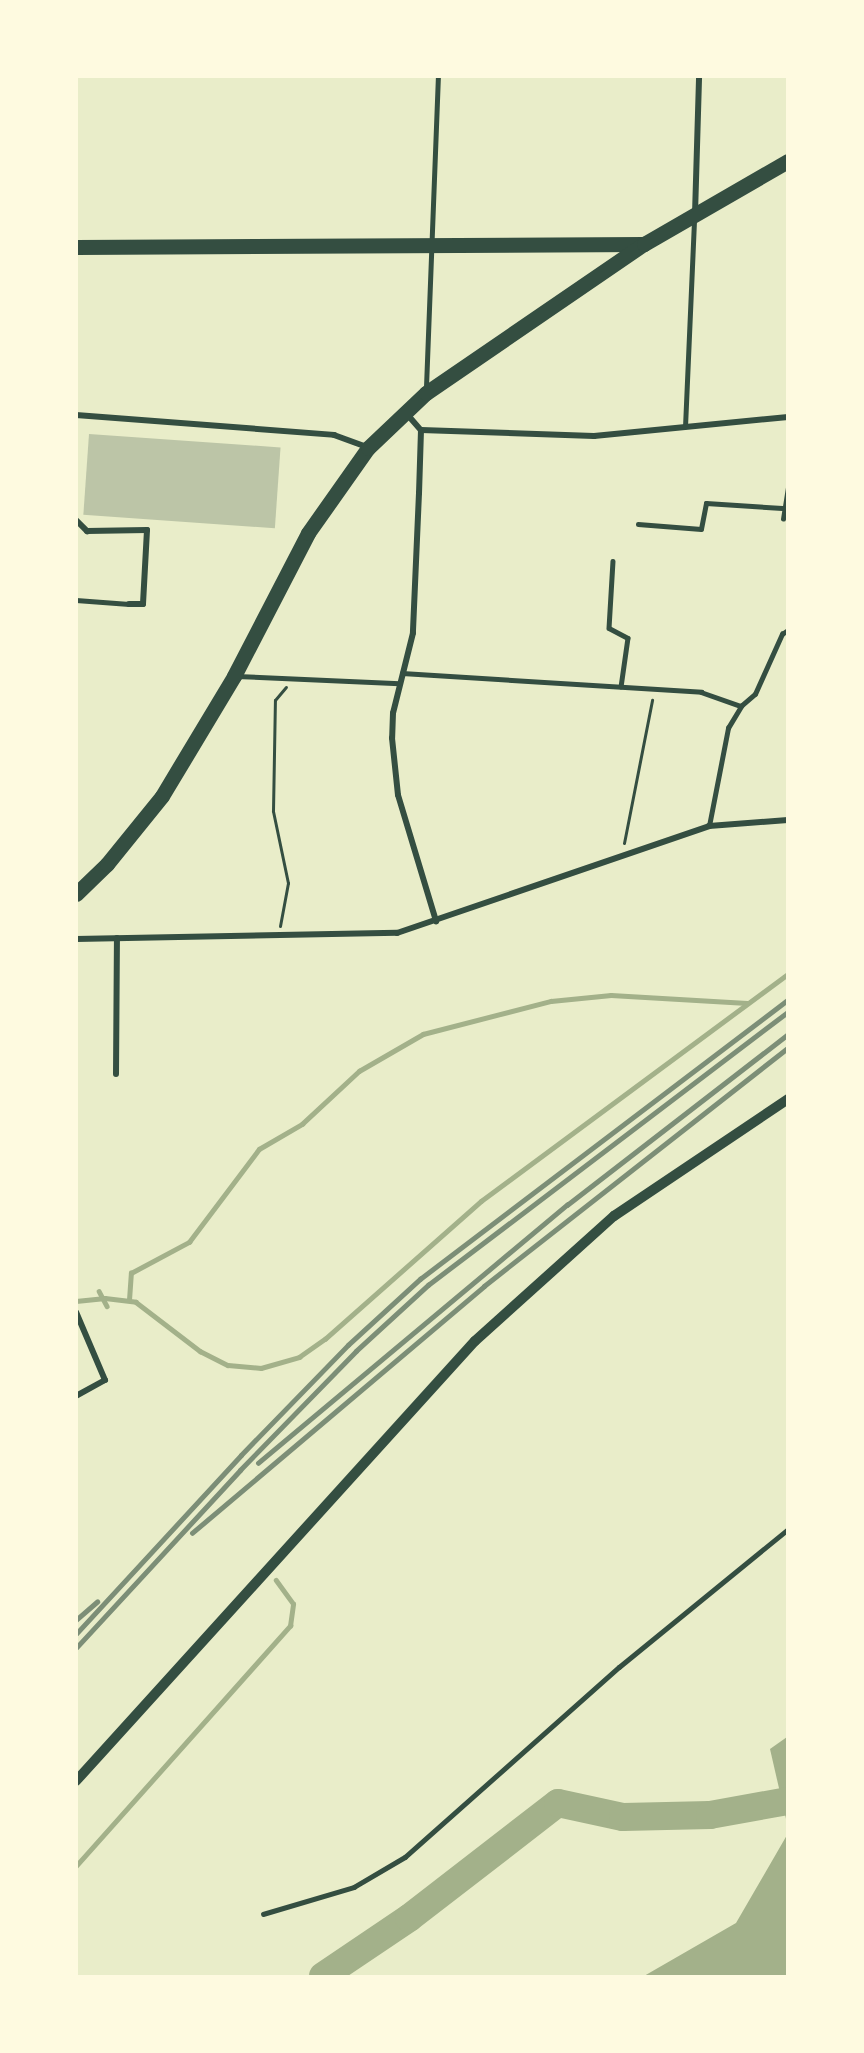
<!DOCTYPE html>
<html>
<head>
<meta charset="utf-8">
<style>
	body { margin:0 }
	#map { position:relative; width:864px; height:2053px; overflow:hidden; background:#e9edc9; font-family:Inter,sans-serif }
	div>[style] { position:absolute }
	[style*='--x'] { left:calc(var(--x)*1px); top:calc(var(--y)*1px); width:calc(var(--w)*1px); rotate:calc(var(--a)*1deg) }
	.water>* { inset:0; background:#a3b18a }
	.stream>* { height:4.5px; margin:-2.25px; padding:0 2.25px; transform-origin:2.25px; border-radius:2.25px; background:#a3b18a }
	.river>* { height:28px; margin:-14px; padding:0 14px; transform-origin:14px; border-radius:14px; background:#a3b18a }
	.building>* { inset:0; background:#bcc5a7; transform-origin:0 0 }
	.path>* { height:3px; margin:-1.5px; padding:0 1.5px; transform-origin:1.5px; border-radius:1.5px; background:#344e41 }
	.service>* { height:4.5px; margin:-2.25px; padding:0 2.25px; transform-origin:2.25px; border-radius:2.25px; background:#344e41 }
	.minor>* { height:6px; margin:-3px; padding:0 3px; transform-origin:3px; border-radius:3px; background:#344e41 }
	.tertiary>* { height:10px; margin:-5px; padding:0 5px; transform-origin:5px; border-radius:5px; background:#344e41 }
	.trunk>* { height:15px; margin:-7.5px; padding:0 7.5px; transform-origin:7.5px; border-radius:7.5px; background:#344e41 }
	.rail>* { height:4.5px; margin:-2.25px; padding:0 2.25px; transform-origin:2.25px; border-radius:2.25px; background:#7c8e77 }
	span { translate:-50% -50%; white-space:nowrap; text-align:center; line-height:1.15; -webkit-text-stroke:5px #fefae0; paint-order:stroke }
	.frame { position:absolute; inset:0; border:78px solid #fefae0; pointer-events:none }
</style>
</head>
<body>
<div id="map">
	<div class="water">
		<i style="clip-path:polygon(787px 1737px,787px 1823px,770px 1749px)"></i>
		<i style="clip-path:polygon(787px 1835px,787px 1976px,644px 1976px,736px 1923px)"></i>
	</div>
	<div class="stream">
		<i style="--x:99;--y:1291;--w:17;--a:62"></i>
		<i style="--x:129;--y:1300;--w:27;--a:-86"></i>
		<i style="--x:131;--y:1273;--w:66;--a:-28.1"></i>
		<i style="--x:189;--y:1242;--w:116;--a:-53"></i>
		<i style="--x:259;--y:1149;--w:50;--a:-30.2"></i>
		<i style="--x:302;--y:1124;--w:78;--a:-42.9"></i>
		<i style="--x:359;--y:1071;--w:74;--a:-30"></i>
		<i style="--x:423;--y:1034;--w:132;--a:-14.5"></i>
		<i style="--x:551;--y:1001;--w:60;--a:-5.7"></i>
		<i style="--x:611;--y:995;--w:136;--a:3.4"></i>
		<i style="--x:76;--y:1301;--w:29;--a:-6"></i>
		<i style="--x:105;--y:1298;--w:31;--a:7"></i>
		<i style="--x:136;--y:1302;--w:81;--a:37.4"></i>
		<i style="--x:200;--y:1351;--w:31;--a:27"></i>
		<i style="--x:228;--y:1365;--w:33;--a:5"></i>
		<i style="--x:261;--y:1368;--w:40;--a:-16"></i>
		<i style="--x:299;--y:1357;--w:32;--a:-35"></i>
		<i style="--x:325;--y:1339;--w:208;--a:-41.5"></i>
		<i style="--x:481;--y:1201;--w:382;--a:-36.5"></i>
		<i style="--x:76;--y:1866;--w:322;--a:-48.3"></i>
		<i style="--x:290;--y:1626;--w:22;--a:-82"></i>
		<i style="--x:293;--y:1604;--w:29;--a:-126"></i>
	</div>
	<div class="river">
		<i style="--x:323;--y:1976;--w:104;--a:-34"></i>
		<i style="--x:409;--y:1918;--w:188;--a:-37.7"></i>
		<i style="--x:558;--y:1803;--w:66;--a:12.2"></i>
		<i style="--x:623;--y:1817;--w:87;--a:-1.3"></i>
		<i style="--x:710;--y:1815;--w:79;--a:-10.2"></i>
	</div>
	<div class="building">
		<i style="left:89px;top:434px;width:192px;height:81px;rotate:4deg"></i>
	</div>
	<div class="path">
		<i style="--x:624;--y:843;--w:146;--a:-78.9"></i>
		<i style="--x:280;--y:926;--w:44;--a:-79.5"></i>
		<i style="--x:288;--y:883;--w:74;--a:-101.8"></i>
		<i style="--x:273;--y:811;--w:111;--a:-89"></i>
		<i style="--x:275;--y:700;--w:17;--a:-50"></i>
	</div>
	<div class="service">
		<i style="--x:426;--y:387;--w:311;--a:-87.8"></i>
		<i style="--x:685;--y:427;--w:207;--a:-87.5"></i>
		<i style="--x:783;--y:519;--w:31;--a:-81"></i>
		<i style="--x:638;--y:524;--w:63;--a:4.5"></i>
		<i style="--x:701;--y:529;--w:26;--a:-79"></i>
		<i style="--x:706;--y:503;--w:76;--a:3.8"></i>
		<i style="--x:613;--y:561;--w:67;--a:93.4"></i>
		<i style="--x:609;--y:628;--w:21;--a:28"></i>
		<i style="--x:628;--y:638;--w:49;--a:98.1"></i>
		<i style="--x:76;--y:600;--w:53;--a:4.3"></i>
		<i style="--x:402;--y:673;--w:300;--a:3.6"></i>
		<i style="--x:701;--y:692;--w:42;--a:19.3"></i>
		<i style="--x:236;--y:676;--w:163;--a:2.5"></i>
		<i style="--x:709;--y:826;--w:100;--a:-79"></i>
		<i style="--x:728;--y:728;--w:26;--a:-59"></i>
		<i style="--x:741;--y:706;--w:18;--a:-41"></i>
		<i style="--x:755;--y:694;--w:66;--a:-65.8"></i>
		<i style="--x:782;--y:634;--w:7;--a:-34"></i>
		<i style="--x:263;--y:1914;--w:95;--a:-16.5"></i>
		<i style="--x:354;--y:1887;--w:59;--a:-30.5"></i>
		<i style="--x:405;--y:1857;--w:286;--a:-41.6"></i>
		<i style="--x:619;--y:1667;--w:218;--a:-39.2"></i>
	</div>
	<div class="minor">
		<i style="--x:695;--y:214;--w:138;--a:-88.3"></i>
		<i style="--x:406;--y:413;--w:23;--a:49"></i>
		<i style="--x:421;--y:430;--w:63;--a:91.8"></i>
		<i style="--x:419;--y:493;--w:140;--a:92.5"></i>
		<i style="--x:413;--y:633;--w:82;--a:104"></i>
		<i style="--x:393;--y:713;--w:25;--a:92"></i>
		<i style="--x:392;--y:738;--w:57;--a:84"></i>
		<i style="--x:398;--y:795;--w:132;--a:73.2"></i>
		<i style="--x:76;--y:415;--w:259;--a:4.4"></i>
		<i style="--x:334;--y:435;--w:35;--a:20"></i>
		<i style="--x:421;--y:430;--w:173;--a:2"></i>
		<i style="--x:594;--y:436;--w:195;--a:-5.6"></i>
		<i style="--x:76;--y:520;--w:16;--a:45"></i>
		<i style="--x:87;--y:531;--w:60;--a:-1"></i>
		<i style="--x:147;--y:530;--w:74;--a:93.1"></i>
		<i style="--x:143;--y:604;--w:14;--a:180"></i>
		<i style="--x:76;--y:939;--w:321;--a:-1.1"></i>
		<i style="--x:397;--y:933;--w:330;--a:-18.9"></i>
		<i style="--x:709;--y:826;--w:79;--a:-4.3"></i>
		<i style="--x:116;--y:1074;--w:136;--a:-89.6"></i>
		<i style="--x:76;--y:1312;--w:74;--a:66.9"></i>
		<i style="--x:105;--y:1380;--w:33;--a:151"></i>
	</div>
	<div class="tertiary">
		<i style="--x:76;--y:1781;--w:594;--a:-47.8"></i>
		<i style="--x:475;--y:1341;--w:187;--a:-42"></i>
		<i style="--x:614;--y:1216;--w:210;--a:-33.9"></i>
	</div>
	<div class="trunk">
		<i style="--x:76;--y:247;--w:568;--a:-0.3"></i>
		<i style="--x:76;--y:894;--w:43;--a:-44.1"></i>
		<i style="--x:107;--y:864;--w:87;--a:-51"></i>
		<i style="--x:162;--y:796;--w:140;--a:-59"></i>
		<i style="--x:234;--y:676;--w:161;--a:-62.6"></i>
		<i style="--x:308;--y:533;--w:104;--a:-54.8"></i>
		<i style="--x:368;--y:448;--w:80;--a:-43.5"></i>
		<i style="--x:426;--y:393;--w:264;--a:-34.4"></i>
		<i style="--x:644;--y:244;--w:166;--a:-30"></i>
	</div>
	<div class="rail">
		<i style="--x:258;--y:1463;--w:403;--a:-39.9"></i>
		<i style="--x:567;--y:1205;--w:279;--a:-37.7"></i>
		<i style="--x:192;--y:1533;--w:382;--a:-40.2"></i>
		<i style="--x:484;--y:1286;--w:386;--a:-38.1"></i>
		<i style="--x:76;--y:1620;--w:28;--a:-41"></i>
		<i style="--x:76;--y:1634;--w:243;--a:-47.3"></i>
		<i style="--x:241;--y:1455;--w:153;--a:-45.8"></i>
		<i style="--x:348;--y:1345;--w:98;--a:-42.5"></i>
		<i style="--x:420;--y:1279;--w:462;--a:-37.2"></i>
		<i style="--x:76;--y:1648;--w:242;--a:-47.3"></i>
		<i style="--x:240;--y:1470;--w:166;--a:-45.7"></i>
		<i style="--x:356;--y:1351;--w:98;--a:-42.5"></i>
		<i style="--x:428;--y:1285;--w:452;--a:-37.2"></i>
	</div>
	<div class="frame"></div>
</div>
</body>
</html>
